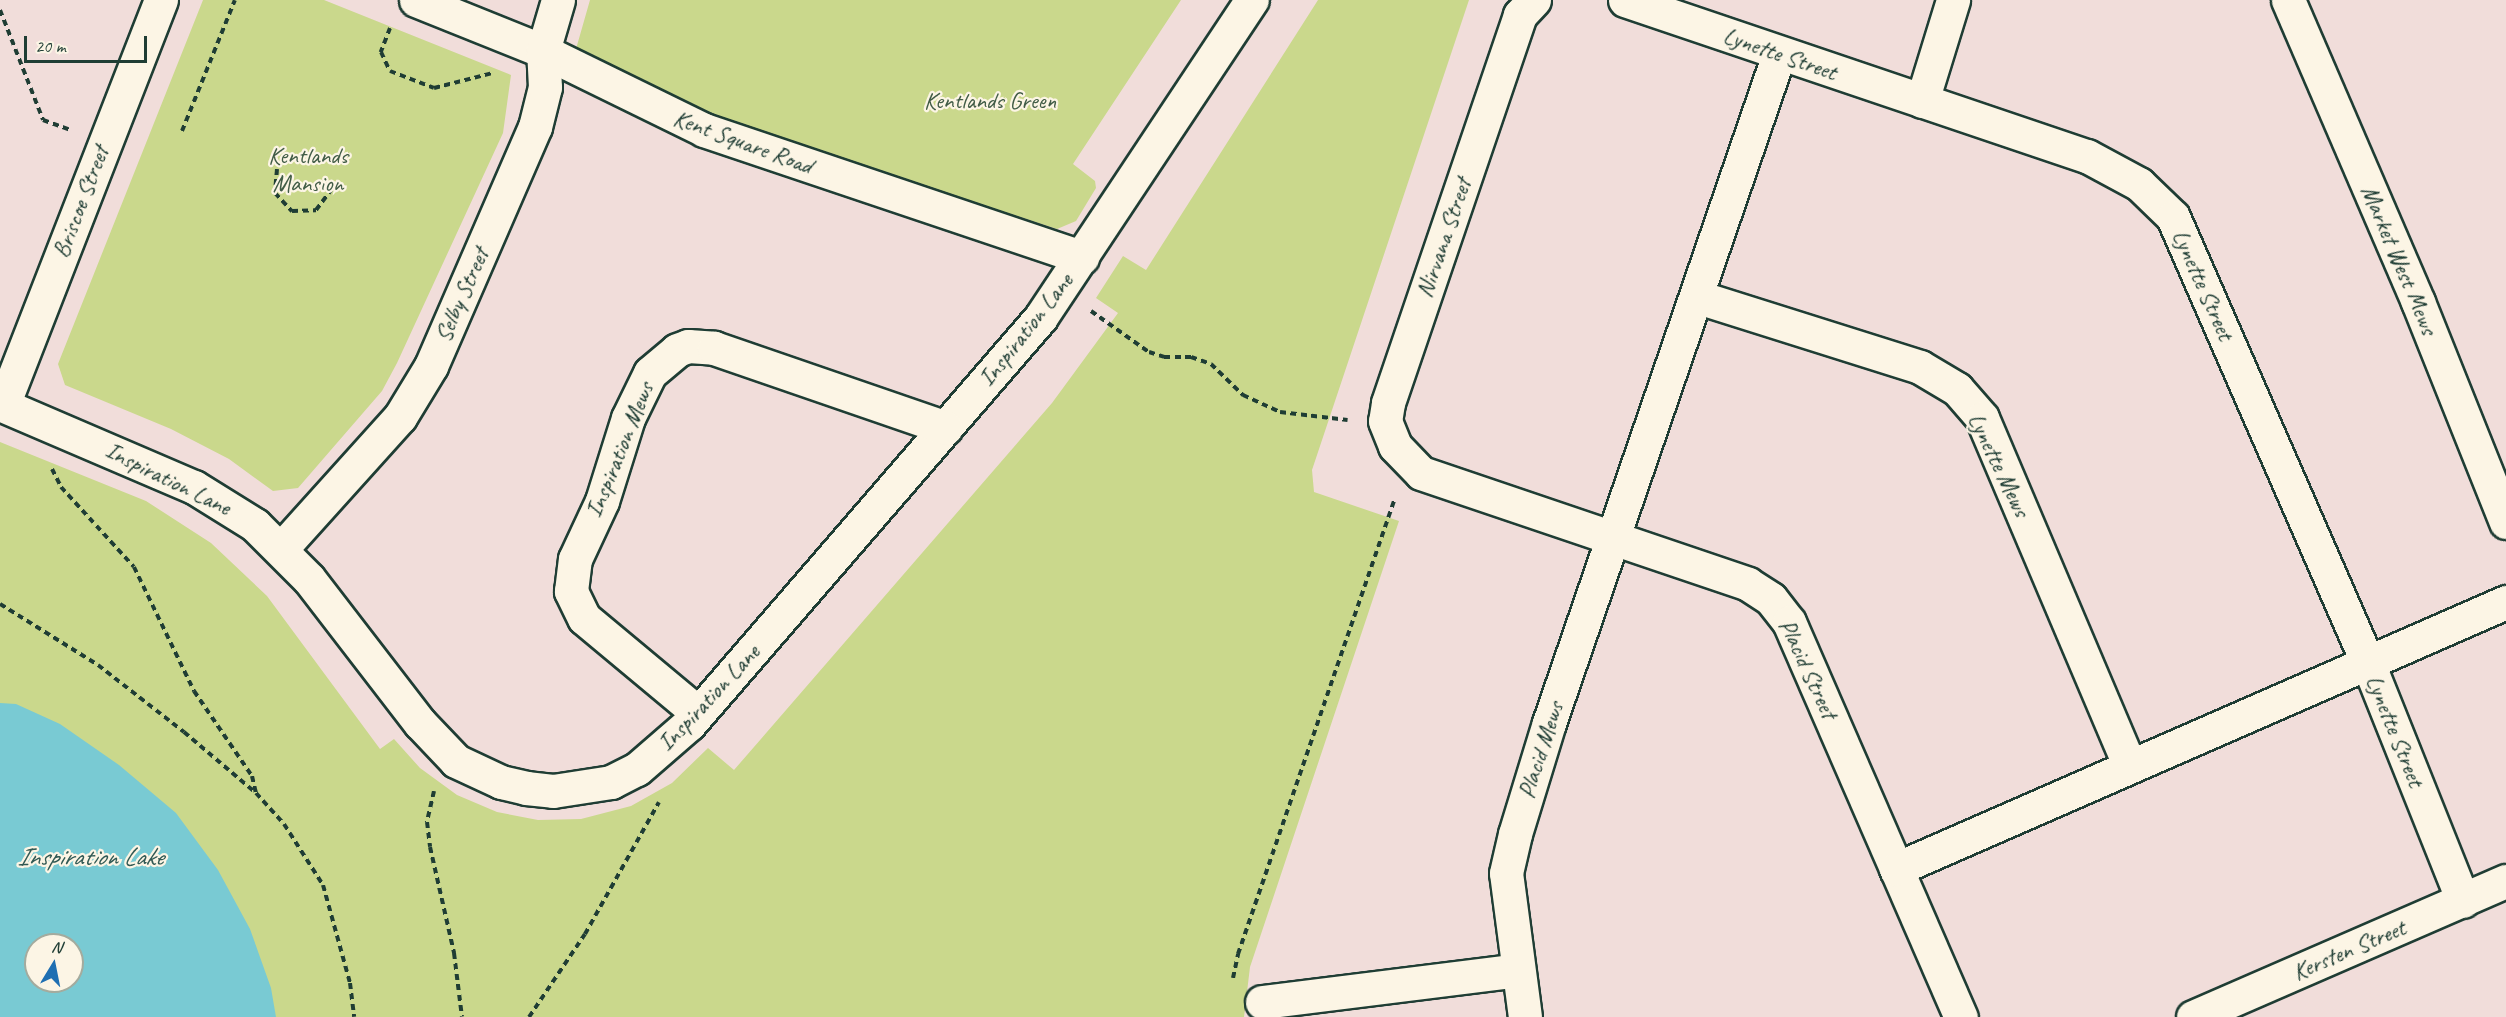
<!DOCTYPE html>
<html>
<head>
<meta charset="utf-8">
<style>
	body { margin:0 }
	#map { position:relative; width:2506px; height:1017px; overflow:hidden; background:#f1ddda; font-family:Caveat,sans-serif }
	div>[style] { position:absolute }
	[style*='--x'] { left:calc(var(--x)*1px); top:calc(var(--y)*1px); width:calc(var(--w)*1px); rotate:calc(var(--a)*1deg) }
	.green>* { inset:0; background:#cad88c }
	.water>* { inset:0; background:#79cad3 }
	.path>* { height:4px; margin-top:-2px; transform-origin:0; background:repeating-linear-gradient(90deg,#1f3d34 0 6px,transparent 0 10.5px) }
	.roads { filter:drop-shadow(2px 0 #1f3d34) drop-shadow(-2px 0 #1f3d34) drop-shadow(0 2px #1f3d34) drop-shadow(0 -2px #1f3d34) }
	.minor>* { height:33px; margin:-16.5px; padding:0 16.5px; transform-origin:16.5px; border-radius:16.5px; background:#fcf5e5 }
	span { translate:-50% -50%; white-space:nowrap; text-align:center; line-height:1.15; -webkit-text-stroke:4.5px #fcf5e5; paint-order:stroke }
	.street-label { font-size:24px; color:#1f3d34 }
	.park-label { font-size:24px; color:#415c46 }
	.water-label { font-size:26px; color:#315954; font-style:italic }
	.north { position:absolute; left:24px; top:933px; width:60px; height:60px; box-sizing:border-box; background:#fcf5e5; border:2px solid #a4ab9e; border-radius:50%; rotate:10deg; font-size:16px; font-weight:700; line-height:24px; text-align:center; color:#1f3d34 }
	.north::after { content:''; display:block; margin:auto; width:21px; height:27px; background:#1f6fb2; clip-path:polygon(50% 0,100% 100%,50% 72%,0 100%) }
	.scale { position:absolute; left:24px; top:36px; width:123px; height:27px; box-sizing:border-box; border:3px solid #1f3d34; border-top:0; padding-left:8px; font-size:18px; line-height:21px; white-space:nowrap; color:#1f3d34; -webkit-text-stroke:4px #fcf5e5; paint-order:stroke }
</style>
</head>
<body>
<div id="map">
	<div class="green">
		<i style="clip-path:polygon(203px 0,324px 0,511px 75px,503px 133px,397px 363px,382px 391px,298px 488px,273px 491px,229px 459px,171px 429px,65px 385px,58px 364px)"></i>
		<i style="clip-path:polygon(590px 0,1181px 0,1073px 164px,1095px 181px,1096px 188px,1076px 221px,1057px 229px,658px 101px,576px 49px)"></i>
		<i style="clip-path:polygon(evenodd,1318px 0,1469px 0,1312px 470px,1314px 492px,1399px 521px,1250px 967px,1244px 1017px,0 1017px,0 442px,146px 501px,211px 543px,267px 596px,380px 749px,394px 739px,420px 768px,457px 795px,497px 812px,538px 820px,581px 819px,631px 806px,672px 783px,708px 748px,734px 770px,1052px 403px,1118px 313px,1096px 298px,1123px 256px,1146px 270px,1318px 0,36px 945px,72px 945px,72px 981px,36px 981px,36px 945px)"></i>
	</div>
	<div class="water">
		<i style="clip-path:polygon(evenodd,0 703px,16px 704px,60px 724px,119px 765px,176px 813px,218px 870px,250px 929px,271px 988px,276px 1017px,0 1017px,0 703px,36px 945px,72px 945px,72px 981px,36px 981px,36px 945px)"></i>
	</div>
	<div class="path">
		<i style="--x:0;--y:10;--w:118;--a:68.6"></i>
		<i style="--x:43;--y:120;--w:29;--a:20"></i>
		<i style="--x:390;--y:28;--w:26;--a:111"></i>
		<i style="--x:381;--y:52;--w:21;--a:65"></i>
		<i style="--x:390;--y:71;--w:47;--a:21.1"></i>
		<i style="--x:434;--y:88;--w:61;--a:-14.3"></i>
		<i style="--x:182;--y:131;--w:141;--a:-68"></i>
		<i style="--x:277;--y:169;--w:24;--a:95"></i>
		<i style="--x:275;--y:193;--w:25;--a:47"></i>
		<i style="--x:292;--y:211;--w:24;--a:-2"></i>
		<i style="--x:316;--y:210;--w:25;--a:-53"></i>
		<i style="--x:1091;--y:311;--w:71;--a:35.3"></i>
		<i style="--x:1149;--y:352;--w:16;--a:18"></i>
		<i style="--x:1164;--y:357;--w:27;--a:0"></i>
		<i style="--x:1191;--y:357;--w:21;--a:19"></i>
		<i style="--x:1211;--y:364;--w:45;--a:44.1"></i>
		<i style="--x:1243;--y:395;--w:41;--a:24.7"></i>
		<i style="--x:1280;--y:412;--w:68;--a:6.7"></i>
		<i style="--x:52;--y:469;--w:20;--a:63"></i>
		<i style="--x:61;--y:487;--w:108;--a:47.6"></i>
		<i style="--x:134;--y:567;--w:138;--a:64.2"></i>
		<i style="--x:194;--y:691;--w:103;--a:55.7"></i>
		<i style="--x:252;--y:776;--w:17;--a:77"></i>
		<i style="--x:0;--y:604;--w:115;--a:31.9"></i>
		<i style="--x:98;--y:665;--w:109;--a:37.9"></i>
		<i style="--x:184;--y:732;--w:94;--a:40.3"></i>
		<i style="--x:256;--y:793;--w:42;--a:47.9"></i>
		<i style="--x:284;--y:824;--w:72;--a:57.4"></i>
		<i style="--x:323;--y:885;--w:102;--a:74.6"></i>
		<i style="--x:350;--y:983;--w:34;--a:83"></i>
		<i style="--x:434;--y:791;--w:32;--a:103"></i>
		<i style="--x:427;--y:822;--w:25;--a:83"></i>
		<i style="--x:430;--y:847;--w:109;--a:77.2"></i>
		<i style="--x:454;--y:953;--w:64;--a:82.9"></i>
		<i style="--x:1233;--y:978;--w:25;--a:-78"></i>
		<i style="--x:1238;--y:954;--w:481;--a:-71"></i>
		<i style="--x:529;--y:1017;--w:100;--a:-56"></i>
		<i style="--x:585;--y:934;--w:151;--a:-60.7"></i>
	</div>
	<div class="roads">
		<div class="minor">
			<i style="--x:416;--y:0;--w:137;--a:21.9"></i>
			<i style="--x:543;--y:51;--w:179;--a:26.1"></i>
			<i style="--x:704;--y:130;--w:399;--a:18.6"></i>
			<i style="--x:1534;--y:0;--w:21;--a:133"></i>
			<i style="--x:1520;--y:15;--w:410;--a:108.8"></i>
			<i style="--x:1388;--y:403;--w:18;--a:99"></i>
			<i style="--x:1385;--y:421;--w:27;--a:68"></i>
			<i style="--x:1395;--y:446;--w:37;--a:46"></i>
			<i style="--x:1421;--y:473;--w:345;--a:18.7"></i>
			<i style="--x:1748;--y:584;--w:27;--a:33"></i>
			<i style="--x:1771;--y:599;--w:29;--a:52"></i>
			<i style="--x:1789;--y:622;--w:431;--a:66.5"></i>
			<i style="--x:1625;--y:0;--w:488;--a:18.7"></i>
			<i style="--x:2087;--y:156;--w:59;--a:28.3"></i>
			<i style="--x:2139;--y:184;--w:47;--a:44.1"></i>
			<i style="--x:2173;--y:217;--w:487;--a:66.4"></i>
			<i style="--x:2368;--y:663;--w:256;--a:68.2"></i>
			<i style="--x:2288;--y:0;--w:329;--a:66.7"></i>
			<i style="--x:2418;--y:302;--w:237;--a:68.2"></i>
			<i style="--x:1922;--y:101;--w:106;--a:-72.9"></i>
			<i style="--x:1698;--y:297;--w:233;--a:17.5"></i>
			<i style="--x:1920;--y:367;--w:43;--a:30.7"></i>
			<i style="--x:1957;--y:389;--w:38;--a:49"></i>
			<i style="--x:1982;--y:418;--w:378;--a:67"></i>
			<i style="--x:0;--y:404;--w:211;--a:23.2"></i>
			<i style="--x:194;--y:487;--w:72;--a:31.9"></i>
			<i style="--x:255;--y:525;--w:76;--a:45"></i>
			<i style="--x:309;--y:579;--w:182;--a:52.4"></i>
			<i style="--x:420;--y:723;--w:52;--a:46.5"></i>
			<i style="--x:456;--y:761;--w:50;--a:25"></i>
			<i style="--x:501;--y:782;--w:26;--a:13"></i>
			<i style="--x:526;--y:788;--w:27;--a:6"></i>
			<i style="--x:553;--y:791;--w:59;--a:-8.8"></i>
			<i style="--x:611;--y:782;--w:29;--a:-27"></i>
			<i style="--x:637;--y:769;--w:69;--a:-40.9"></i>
			<i style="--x:689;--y:724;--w:538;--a:-49.14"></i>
			<i style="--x:1041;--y:317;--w:381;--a:-56.4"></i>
			<i style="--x:3;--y:405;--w:435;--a:-68.7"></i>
			<i style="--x:281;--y:549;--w:178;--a:-48"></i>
			<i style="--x:400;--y:417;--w:60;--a:-58.7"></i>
			<i style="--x:431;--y:366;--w:261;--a:-66.5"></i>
			<i style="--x:535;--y:127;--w:41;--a:-76"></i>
			<i style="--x:545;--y:87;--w:36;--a:-93"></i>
			<i style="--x:543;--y:51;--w:53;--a:-73.6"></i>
			<i style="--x:698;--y:713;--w:148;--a:-140.2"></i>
			<i style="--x:584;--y:618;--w:30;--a:-116"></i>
			<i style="--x:571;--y:591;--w:32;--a:-83"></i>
			<i style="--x:575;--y:559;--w:64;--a:-65"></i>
			<i style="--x:602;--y:501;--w:87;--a:-72.6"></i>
			<i style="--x:628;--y:418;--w:50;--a:-63.9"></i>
			<i style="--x:650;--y:373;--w:35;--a:-40"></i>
			<i style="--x:677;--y:350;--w:12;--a:-20"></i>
			<i style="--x:688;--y:346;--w:26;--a:4"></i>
			<i style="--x:714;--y:348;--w:245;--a:19"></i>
			<i style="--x:1896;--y:869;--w:666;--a:-23.64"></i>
			<i style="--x:1262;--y:1002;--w:258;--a:-7.1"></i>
			<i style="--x:1525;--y:1017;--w:145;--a:-97.5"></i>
			<i style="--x:1506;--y:873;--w:40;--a:-77"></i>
			<i style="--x:1515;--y:834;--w:116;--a:-73"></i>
			<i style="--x:1549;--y:723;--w:707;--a:-71.03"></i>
			<i style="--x:2193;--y:1017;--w:341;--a:-23.5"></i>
		</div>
	</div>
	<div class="street-label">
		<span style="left:1780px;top:54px;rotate:19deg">Lynette Street</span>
		<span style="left:743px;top:142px;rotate:20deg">Kent Square Road</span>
		<span style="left:81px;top:202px;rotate:-69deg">Briscoe Street</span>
		<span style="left:1444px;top:238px;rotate:-71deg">Nirvana Street</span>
		<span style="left:2399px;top:260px;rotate:67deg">Market West Mews</span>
		<span style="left:2203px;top:285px;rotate:66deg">Lynette Street</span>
		<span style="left:462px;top:295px;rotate:-66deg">Selby Street</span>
		<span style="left:1026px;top:330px;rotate:-52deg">Inspiration Lane</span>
		<span style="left:620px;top:450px;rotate:-68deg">Inspiration Mews</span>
		<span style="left:1999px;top:465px;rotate:64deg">Lynette Mews</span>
		<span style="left:168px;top:479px;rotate:26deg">Inspiration Lane</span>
		<span style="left:1808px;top:669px;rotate:65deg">Placid Street</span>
		<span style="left:709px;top:698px;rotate:-47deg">Inspiration Lane</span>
		<span style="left:2395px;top:731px;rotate:68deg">Lynette Street</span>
		<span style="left:1541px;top:750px;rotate:-72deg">Placid Mews</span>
		<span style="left:2349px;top:950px;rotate:-23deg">Kersten Street</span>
	</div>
	<div class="park-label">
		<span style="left:990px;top:101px">Kentlands Green</span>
		<span style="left:308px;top:170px">Kentlands<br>Mansion</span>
	</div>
	<div class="water-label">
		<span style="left:90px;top:857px">Inspiration Lake</span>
	</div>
	<div class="north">N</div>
	<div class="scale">20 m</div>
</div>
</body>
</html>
